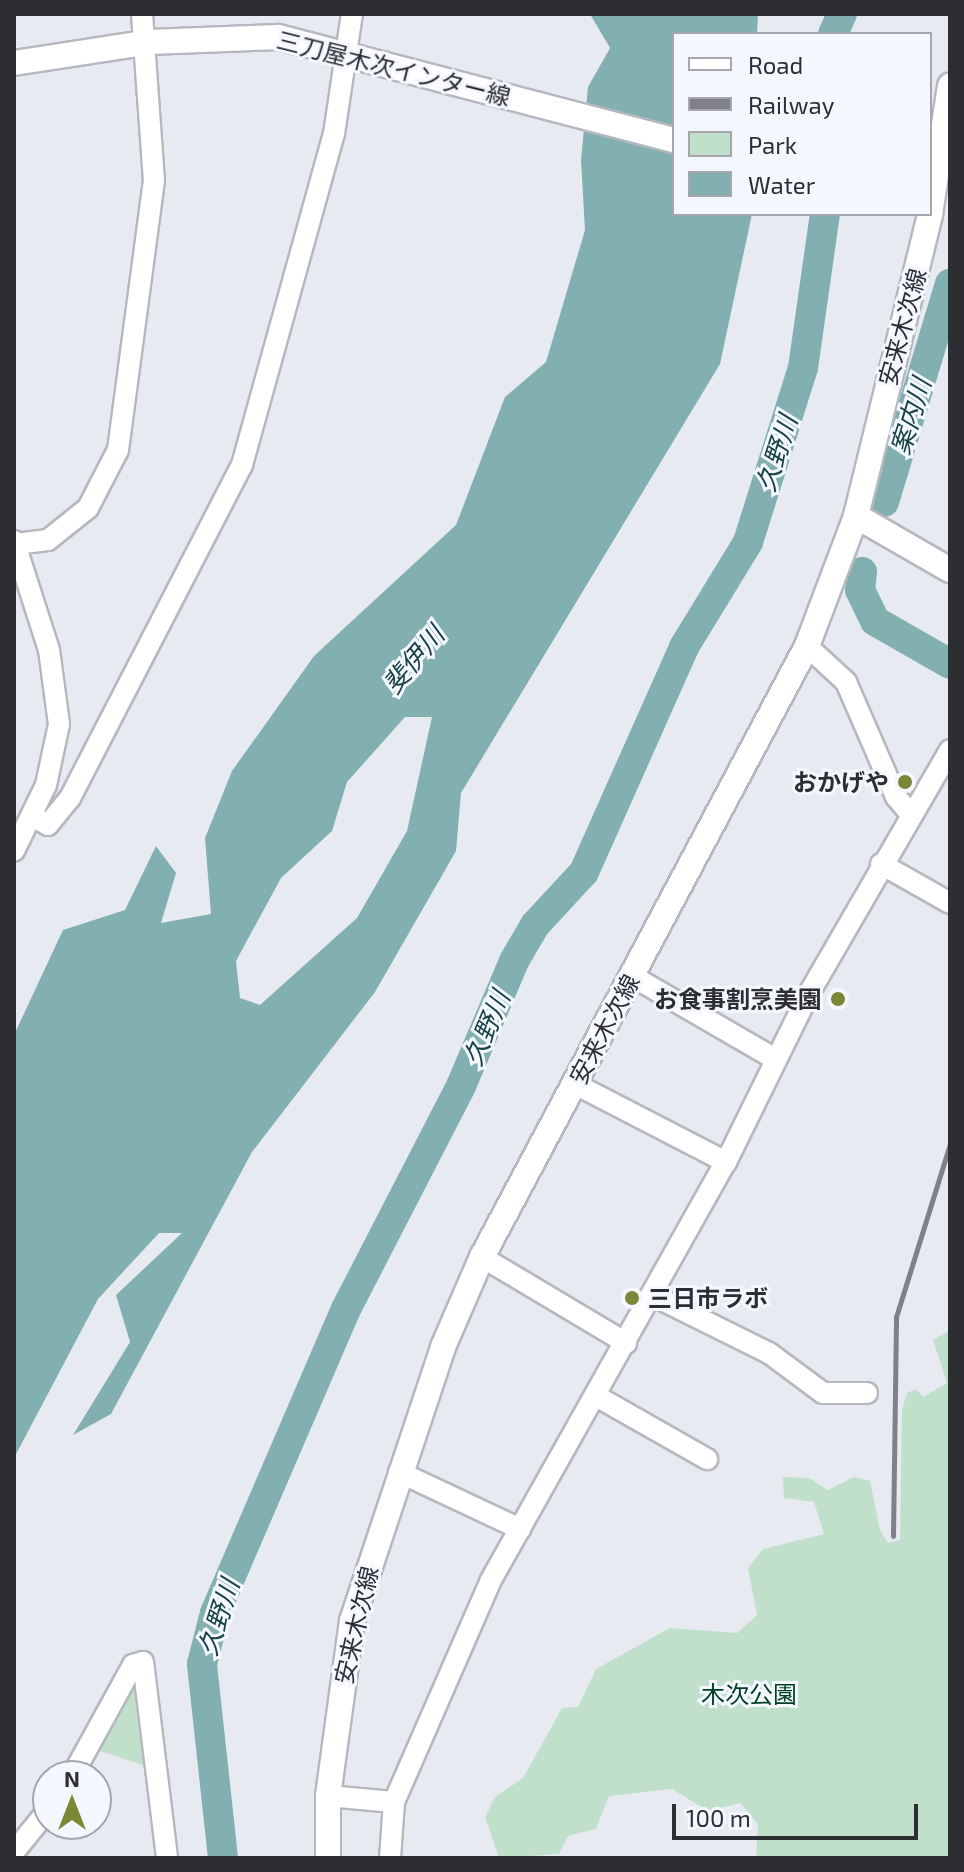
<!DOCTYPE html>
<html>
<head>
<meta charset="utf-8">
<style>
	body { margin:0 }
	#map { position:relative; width:964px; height:1872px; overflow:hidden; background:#e8eaf1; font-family:"Exo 2","Noto Sans JP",sans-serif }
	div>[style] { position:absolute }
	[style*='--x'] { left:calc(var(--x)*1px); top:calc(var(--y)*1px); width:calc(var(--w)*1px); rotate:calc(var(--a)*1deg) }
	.green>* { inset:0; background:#c0e0cb }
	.water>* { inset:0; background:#82b0b1 }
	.river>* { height:30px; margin:-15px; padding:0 15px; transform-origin:15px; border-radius:15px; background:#82b0b1 }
	.roads { filter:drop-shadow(2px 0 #b6b8bf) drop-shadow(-2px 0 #b6b8bf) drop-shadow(0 2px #b6b8bf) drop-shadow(0 -2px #b6b8bf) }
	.minor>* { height:20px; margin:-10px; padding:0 10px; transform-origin:10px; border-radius:10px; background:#fff }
	.major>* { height:24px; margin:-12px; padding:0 12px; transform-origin:12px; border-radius:12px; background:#fff }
	.rail>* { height:5px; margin:-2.5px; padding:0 2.5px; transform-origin:2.5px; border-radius:2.5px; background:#808186 }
	.dots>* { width:22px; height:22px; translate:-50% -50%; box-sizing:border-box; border:4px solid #f5f7ff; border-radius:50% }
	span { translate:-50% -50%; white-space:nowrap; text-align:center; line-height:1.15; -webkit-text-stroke:6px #f5f7ff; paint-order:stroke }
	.street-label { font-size:24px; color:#2d2e31 }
	.poi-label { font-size:24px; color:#2d2e31; font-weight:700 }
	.right { translate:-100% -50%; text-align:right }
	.left { translate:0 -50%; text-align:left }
	.park-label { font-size:24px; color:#004124 }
	.water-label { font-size:26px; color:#174344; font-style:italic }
	.frame { position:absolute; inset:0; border:16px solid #2d2e31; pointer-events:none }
	.legend { position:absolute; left:672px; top:32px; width:260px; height:184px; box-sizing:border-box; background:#f5f7ff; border:2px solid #a5a7ad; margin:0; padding:10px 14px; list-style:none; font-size:24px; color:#2d2e31 }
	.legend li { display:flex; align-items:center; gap:16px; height:40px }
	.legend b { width:40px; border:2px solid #a5a7ad }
	.north { position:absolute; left:32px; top:1760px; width:80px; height:80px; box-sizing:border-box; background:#f5f7ff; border:2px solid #a5a7ad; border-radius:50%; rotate:0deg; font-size:22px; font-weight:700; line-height:32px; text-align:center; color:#2d2e31 }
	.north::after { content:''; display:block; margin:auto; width:28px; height:36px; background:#7c8735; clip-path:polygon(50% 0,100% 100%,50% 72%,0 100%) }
	.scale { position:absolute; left:672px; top:1804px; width:246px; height:36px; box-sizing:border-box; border:4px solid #2d2e31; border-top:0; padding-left:10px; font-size:24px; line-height:28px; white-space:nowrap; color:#2d2e31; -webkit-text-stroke:6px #f5f7ff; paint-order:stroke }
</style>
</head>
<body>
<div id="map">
	<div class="green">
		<i style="clip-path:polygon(950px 1330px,950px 1858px,756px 1858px,758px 1824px,740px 1803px,708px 1811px,672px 1789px,609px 1796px,596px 1829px,568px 1836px,559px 1854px,499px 1858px,485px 1817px,495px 1797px,523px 1778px,562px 1708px,578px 1707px,596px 1669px,670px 1628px,737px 1633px,757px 1615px,748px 1568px,763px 1549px,824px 1534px,814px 1502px,784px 1498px,783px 1477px,809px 1478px,828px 1490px,854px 1477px,870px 1481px,880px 1530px,888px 1543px,900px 1540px,902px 1410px,907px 1393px,916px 1389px,923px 1397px,947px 1383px,933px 1340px)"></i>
		<i style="clip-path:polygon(136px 1678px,149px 1767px,94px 1749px)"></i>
	</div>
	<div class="water">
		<i style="clip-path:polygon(evenodd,590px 14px,758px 14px,757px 34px,674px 34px,674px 214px,752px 214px,720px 364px,461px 793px,456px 851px,375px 992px,252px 1152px,111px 1414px,73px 1435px,130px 1342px,116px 1295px,182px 1233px,159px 1233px,98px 1299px,14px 1458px,14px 1035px,63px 930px,125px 910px,156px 846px,176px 873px,161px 923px,211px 914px,205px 838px,232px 771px,314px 656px,456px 525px,505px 397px,546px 362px,585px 230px,581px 160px,588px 87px,610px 48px,590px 14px,405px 717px,432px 717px,407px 831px,357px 918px,260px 1005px,240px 998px,236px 961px,281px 878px,332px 831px,347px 782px,405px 717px)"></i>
	</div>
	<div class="river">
		<i style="--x:833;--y:34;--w:22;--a:-66"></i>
		<i style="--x:884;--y:502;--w:228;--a:-73.2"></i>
		<i style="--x:862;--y:572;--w:18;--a:96"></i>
		<i style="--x:860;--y:590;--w:34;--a:64"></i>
		<i style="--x:875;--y:621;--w:86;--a:29.8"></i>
		<i style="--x:223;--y:1858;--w:195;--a:-96.2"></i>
		<i style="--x:202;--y:1664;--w:53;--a:-75.7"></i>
		<i style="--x:215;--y:1613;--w:331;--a:-66.7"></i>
		<i style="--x:346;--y:1309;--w:251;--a:-62.7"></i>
		<i style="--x:461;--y:1086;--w:136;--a:-67"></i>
		<i style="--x:514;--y:961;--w:42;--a:-59.7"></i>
		<i style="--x:535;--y:925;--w:72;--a:-47.2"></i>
		<i style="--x:584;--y:872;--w:246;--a:-66"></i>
		<i style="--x:684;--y:647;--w:123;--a:-58.6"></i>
		<i style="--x:748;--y:542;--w:182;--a:-72.5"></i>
		<i style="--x:803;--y:368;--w:156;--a:-81.9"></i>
	</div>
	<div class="roads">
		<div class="minor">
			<i style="--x:14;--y:541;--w:114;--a:72.2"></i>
			<i style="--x:49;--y:650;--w:75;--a:82.3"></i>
			<i style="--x:59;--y:724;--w:62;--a:102"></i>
			<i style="--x:46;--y:785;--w:73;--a:115.9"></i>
			<i style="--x:15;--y:544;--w:33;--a:-7"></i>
			<i style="--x:48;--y:540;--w:51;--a:-38.7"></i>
			<i style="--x:88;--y:508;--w:65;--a:-62.7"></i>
			<i style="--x:118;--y:450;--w:271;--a:-82.4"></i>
			<i style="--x:154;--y:181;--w:167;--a:-94.1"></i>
			<i style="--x:807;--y:646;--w:53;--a:42.7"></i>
			<i style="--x:846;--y:682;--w:125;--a:66.5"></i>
			<i style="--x:896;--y:797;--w:21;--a:49"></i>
			<i style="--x:32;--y:816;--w:18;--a:29"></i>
			<i style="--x:48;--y:825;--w:35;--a:-51"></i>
			<i style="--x:70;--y:798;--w:375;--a:-62.7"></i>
			<i style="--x:242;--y:465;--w:344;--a:-74.5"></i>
			<i style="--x:334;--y:134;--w:121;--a:-81.5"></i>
			<i style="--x:881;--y:864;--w:79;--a:29.5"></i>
			<i style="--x:632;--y:976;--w:165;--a:30.1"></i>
			<i style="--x:575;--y:1084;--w:170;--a:27.3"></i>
			<i style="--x:482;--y:1257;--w:168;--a:30.8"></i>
			<i style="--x:652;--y:1295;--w:131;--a:26.4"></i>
			<i style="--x:769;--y:1353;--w:67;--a:36.5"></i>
			<i style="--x:823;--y:1393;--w:44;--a:0"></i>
			<i style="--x:596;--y:1396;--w:128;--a:29.6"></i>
			<i style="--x:399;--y:1472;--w:134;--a:25.2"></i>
			<i style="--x:72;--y:1776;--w:127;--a:-61.2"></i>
			<i style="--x:133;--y:1665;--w:10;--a:-17"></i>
			<i style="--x:143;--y:1662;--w:197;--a:83"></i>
			<i style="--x:328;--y:1796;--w:66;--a:5.2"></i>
			<i style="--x:14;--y:1852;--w:54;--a:-51"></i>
			<i style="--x:390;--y:1858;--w:56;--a:-85.9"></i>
			<i style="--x:394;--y:1802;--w:242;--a:-66.4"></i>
			<i style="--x:491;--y:1580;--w:480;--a:-60.7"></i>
			<i style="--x:726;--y:1162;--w:186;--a:-63.8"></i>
			<i style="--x:808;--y:995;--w:283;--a:-59.9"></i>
		</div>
		<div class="major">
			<i style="--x:14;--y:63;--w:137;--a:-8.8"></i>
			<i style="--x:149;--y:42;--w:129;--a:-2.2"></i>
			<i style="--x:278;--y:37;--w:409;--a:14.6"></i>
			<i style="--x:930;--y:214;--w:130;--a:-81.1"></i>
			<i style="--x:856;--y:516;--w:108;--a:29.9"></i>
			<i style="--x:328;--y:1858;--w:62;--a:-90"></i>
			<i style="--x:328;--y:1796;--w:177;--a:-82.2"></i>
			<i style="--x:352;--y:1621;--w:289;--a:-71.6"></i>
			<i style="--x:443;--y:1347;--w:98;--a:-66.6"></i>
			<i style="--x:482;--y:1257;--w:692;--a:-61.99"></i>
			<i style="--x:807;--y:646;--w:139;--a:-69.3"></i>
			<i style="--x:856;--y:516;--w:311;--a:-76.2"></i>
		</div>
	</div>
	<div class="rail">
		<i style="--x:893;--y:1536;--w:219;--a:-89.2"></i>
		<i style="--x:896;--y:1317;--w:181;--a:-72.7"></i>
	</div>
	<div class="dots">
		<i style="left:905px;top:782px;background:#7c8735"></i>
		<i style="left:838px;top:999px;background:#7c8735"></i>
		<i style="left:632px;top:1298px;background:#7c8735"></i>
	</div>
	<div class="street-label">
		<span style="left:394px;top:68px;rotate:14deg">三刀屋木次インター線</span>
		<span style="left:902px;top:327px;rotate:-75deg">安来木次線</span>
		<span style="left:604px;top:1029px;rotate:-62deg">安来木次線</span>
		<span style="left:356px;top:1625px;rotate:-77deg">安来木次線</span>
	</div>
	<div class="poi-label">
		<span class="right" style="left:889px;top:782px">おかげや</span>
		<span class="right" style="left:822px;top:999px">お食事割烹美園</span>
		<span class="left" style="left:648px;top:1298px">三日市ラボ</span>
	</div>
	<div class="park-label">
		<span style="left:749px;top:1694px">木次公園</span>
	</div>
	<div class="water-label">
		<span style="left:910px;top:416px;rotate:-73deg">案内川</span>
		<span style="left:776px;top:453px;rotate:-72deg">久野川</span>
		<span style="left:413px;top:659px;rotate:-50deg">斐伊川</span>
		<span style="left:486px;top:1028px;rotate:-67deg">久野川</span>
		<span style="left:218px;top:1617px;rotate:-72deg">久野川</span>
	</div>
	<div class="frame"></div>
	<ul class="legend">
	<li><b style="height:10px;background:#fff"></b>Road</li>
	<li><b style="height:10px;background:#808186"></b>Railway</li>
	<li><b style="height:22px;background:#c0e0cb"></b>Park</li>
	<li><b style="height:22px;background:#82b0b1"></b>Water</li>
	</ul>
	<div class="north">N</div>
	<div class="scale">100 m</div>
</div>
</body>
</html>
